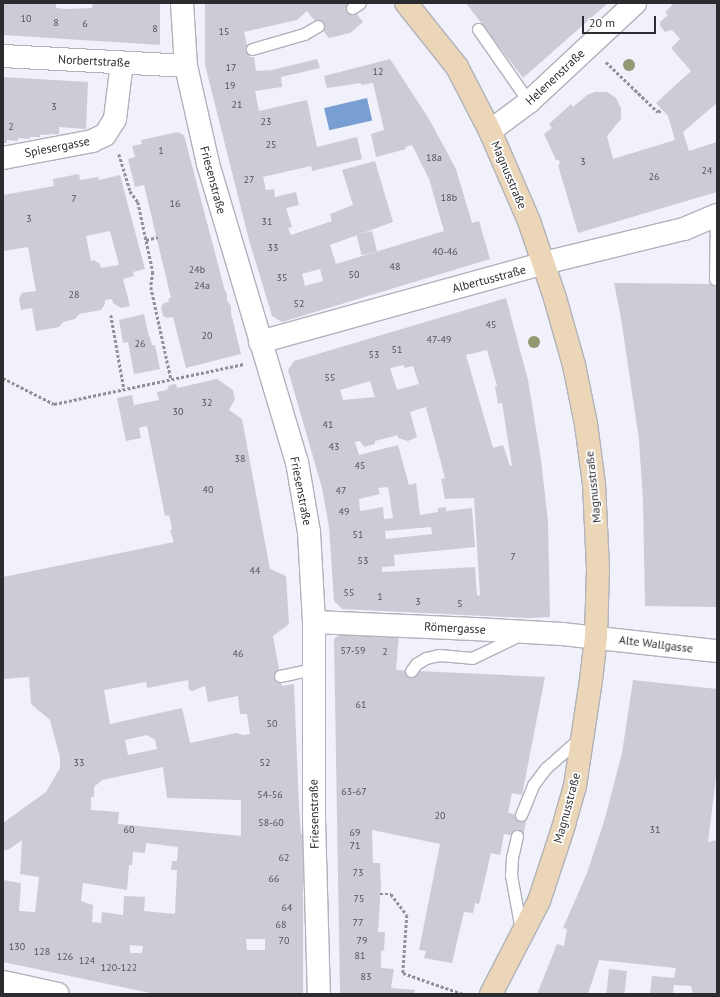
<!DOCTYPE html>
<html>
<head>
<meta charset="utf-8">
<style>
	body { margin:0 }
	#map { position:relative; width:720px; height:997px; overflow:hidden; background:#f1f1fb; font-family:"PT Sans",sans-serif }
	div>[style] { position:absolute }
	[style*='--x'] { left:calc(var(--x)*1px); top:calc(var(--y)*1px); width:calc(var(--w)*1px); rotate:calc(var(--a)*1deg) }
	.water>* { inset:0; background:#789ed2; transform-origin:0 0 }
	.building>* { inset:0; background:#cbccd5; transform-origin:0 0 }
	.path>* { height:2.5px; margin-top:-1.25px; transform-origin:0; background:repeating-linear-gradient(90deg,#909197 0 3px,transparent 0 5px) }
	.roads { filter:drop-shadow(1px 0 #b1b2bb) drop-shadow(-1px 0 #b1b2bb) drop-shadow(0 1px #b1b2bb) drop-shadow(0 -1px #b1b2bb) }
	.lane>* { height:11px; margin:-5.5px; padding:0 5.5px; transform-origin:5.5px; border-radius:5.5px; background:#fff }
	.street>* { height:22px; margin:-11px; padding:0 11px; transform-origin:11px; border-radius:11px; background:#fff }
	.secondary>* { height:22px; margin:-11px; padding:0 11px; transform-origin:11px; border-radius:11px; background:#ebd6b8 }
	.trees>* { width:12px; height:12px; margin:-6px; border-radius:50%; background:#929871 }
	span { translate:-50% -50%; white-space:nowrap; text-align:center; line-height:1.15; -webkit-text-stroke:3.5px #fff; paint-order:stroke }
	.number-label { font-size:10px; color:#535458 }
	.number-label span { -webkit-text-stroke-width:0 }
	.street-label { font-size:12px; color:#2b2c2f }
	.frame { position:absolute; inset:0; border:4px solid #2b2c2f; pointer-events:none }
	.scale { position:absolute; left:582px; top:16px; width:74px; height:18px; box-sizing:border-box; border:2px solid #2b2c2f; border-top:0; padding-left:5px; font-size:12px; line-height:14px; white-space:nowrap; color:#2b2c2f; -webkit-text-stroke:3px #fff; paint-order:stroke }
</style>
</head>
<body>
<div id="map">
	<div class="water">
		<i style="left:367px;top:98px;width:23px;height:44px;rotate:77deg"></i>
	</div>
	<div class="building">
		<i style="clip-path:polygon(3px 3px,56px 3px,56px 8px,66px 9px,92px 8px,93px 3px,160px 3px,160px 45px,3px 35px)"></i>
		<i style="clip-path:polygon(evenodd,205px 3px,348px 3px,363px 22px,350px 33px,329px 38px,307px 11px,297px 20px,244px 32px,250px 57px,254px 57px,256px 71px,272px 70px,317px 59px,320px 68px,281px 77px,282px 87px,255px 91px,259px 111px,307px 100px,317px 147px,357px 137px,362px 159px,312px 171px,311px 166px,263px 177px,266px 190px,274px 189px,275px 197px,296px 192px,299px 205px,286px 208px,292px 227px,288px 228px,291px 235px,332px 221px,330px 214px,353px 205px,342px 170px,375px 161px,393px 222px,330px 245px,336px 264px,444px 231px,429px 179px,412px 145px,405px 147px,406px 149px,376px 157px,371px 134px,384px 130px,373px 83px,362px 85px,361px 83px,327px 88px,324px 76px,390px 59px,429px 119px,456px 169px,472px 223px,479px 221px,490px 259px,282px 322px,272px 316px,249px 240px,205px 65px,205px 3px,320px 269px,323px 281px,305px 286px,302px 274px,320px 269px)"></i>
		<i style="clip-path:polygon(466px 3px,608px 3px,523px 78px)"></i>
		<i style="clip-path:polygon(674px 3px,717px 3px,717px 103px,683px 132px,689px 151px,717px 142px,717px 192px,578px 233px,558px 165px,560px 164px,559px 160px,556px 160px,544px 134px,552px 128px,549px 124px,571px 104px,573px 107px,587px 95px,595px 92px,607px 92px,616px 98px,621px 108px,621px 119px,607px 136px,613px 159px,675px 140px,668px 116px,656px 103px,691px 71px,671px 48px,680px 39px,672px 30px,665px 32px,660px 26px,660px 22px,668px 15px,665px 12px)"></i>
		<i style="clip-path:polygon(3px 77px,88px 82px,86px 129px,59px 127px,59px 134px,40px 135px,40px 137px,30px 137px,30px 139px,18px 138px,18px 141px,7px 140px,7px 143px,3px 143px)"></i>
		<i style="clip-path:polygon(178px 132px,184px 135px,225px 291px,227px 293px,227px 300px,231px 306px,231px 313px,241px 354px,186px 368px,173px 317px,168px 318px,163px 316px,161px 307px,164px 303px,169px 302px,168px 299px,171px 298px,144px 185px,135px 187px,128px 159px,135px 157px,132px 146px,142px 144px,141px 140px)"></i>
		<i style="clip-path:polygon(evenodd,79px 174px,80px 180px,98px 177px,99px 180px,120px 175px,145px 269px,133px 272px,134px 276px,123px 279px,130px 306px,121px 308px,113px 303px,112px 299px,105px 300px,105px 304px,101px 310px,79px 314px,75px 319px,63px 322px,59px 327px,36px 331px,32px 308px,21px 310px,19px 298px,22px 293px,36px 291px,28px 247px,3px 251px,3px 195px,54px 186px,53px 179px,79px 174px,110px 231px,119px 265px,101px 268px,100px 264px,94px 260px,91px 261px,86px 236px,110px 231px)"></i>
		<i style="left:372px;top:231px;width:21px;height:16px;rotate:76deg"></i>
		<i style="clip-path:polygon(614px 283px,717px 284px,717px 607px,645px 606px,643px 501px,639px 440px,621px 318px)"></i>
		<i style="clip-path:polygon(evenodd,506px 298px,528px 380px,541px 460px,548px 522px,550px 617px,528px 618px,342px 609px,334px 601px,329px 527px,322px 488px,288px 370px,294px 361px,506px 298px,487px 350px,497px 386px,495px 387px,498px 404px,502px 403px,512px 466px,510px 466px,503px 445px,493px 448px,466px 355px,487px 350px,506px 298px,404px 365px,404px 368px,413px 366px,419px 384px,397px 390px,390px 368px,404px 365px,506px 298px,370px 381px,375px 397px,343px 400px,340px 390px,370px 381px,506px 298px,426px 407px,445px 478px,441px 479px,445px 499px,474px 498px,480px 596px,477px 595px,475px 567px,382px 572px,382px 567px,395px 566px,394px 555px,475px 547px,472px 508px,446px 511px,446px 507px,438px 508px,438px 512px,420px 515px,416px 483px,409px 485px,398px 445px,359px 455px,355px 442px,360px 441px,364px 447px,375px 444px,375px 441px,398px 435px,398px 438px,408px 441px,417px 437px,410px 412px,426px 407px,506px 298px,388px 487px,393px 518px,384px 519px,383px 507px,360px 511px,359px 499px,380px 494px,378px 488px,388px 487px,506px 298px,431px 527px,432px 534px,386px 539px,385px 531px,431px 527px)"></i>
		<i style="clip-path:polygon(144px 314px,149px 337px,150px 337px,152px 345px,155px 345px,160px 369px,134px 374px,128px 342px,123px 343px,119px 320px)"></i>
		<i style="clip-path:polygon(evenodd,217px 379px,233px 390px,235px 399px,229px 410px,242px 419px,270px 569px,286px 576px,289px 624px,273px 636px,282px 686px,294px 684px,299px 807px,301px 834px,303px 834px,303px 994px,155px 994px,3px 962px,3px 880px,21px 883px,19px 911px,35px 912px,39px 877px,20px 874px,22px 840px,8px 850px,3px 850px,3px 823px,46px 792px,60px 768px,60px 758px,50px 720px,31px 704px,29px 677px,3px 679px,3px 577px,174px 542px,170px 530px,172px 529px,169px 515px,165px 516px,147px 426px,139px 428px,141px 438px,126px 441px,117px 398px,132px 395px,134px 405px,159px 400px,157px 392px,167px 390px,169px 385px,176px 384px,177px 388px,217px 379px,188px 680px,189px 690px,192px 691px,205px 686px,208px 702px,238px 696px,240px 714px,247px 714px,250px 734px,243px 735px,236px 733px,190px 743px,182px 708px,110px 724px,104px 690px,146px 682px,147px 688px,188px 680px,217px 379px,147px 735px,155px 740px,157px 749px,128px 755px,125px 740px,147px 735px,217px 379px,163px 767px,167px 798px,241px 800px,241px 836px,118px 824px,119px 812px,91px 810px,91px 797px,94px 797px,94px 787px,102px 780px,163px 767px,217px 379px,146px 843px,178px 847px,177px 861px,172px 861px,171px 870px,177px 870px,175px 914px,144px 911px,145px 897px,124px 896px,123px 915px,102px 912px,101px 923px,92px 922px,93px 905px,81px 901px,83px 883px,127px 890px,129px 865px,132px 865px,133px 852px,145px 853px,146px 843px,217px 379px,246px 939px,265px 939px,265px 950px,247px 950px,246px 939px,217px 379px,130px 945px,143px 946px,142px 953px,130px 953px,130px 945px)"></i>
		<i style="clip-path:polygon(343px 632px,399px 633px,396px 670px,545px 677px,522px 795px,512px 793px,508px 813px,527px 816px,523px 837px,504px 834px,500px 855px,491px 853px,479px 904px,475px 903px,473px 913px,464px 912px,452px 963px,424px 958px,426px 951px,419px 950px,440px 844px,372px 830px,373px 863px,380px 863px,381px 886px,378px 932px,385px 932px,384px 951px,381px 950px,381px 968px,394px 969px,391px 988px,415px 990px,414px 994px,340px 994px,334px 639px)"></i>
		<i style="clip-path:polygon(633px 680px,717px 689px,717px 769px,708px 842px,717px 840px,717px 994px,693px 994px,691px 986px,674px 985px,673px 994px,650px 994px,652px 976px,674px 978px,676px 968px,599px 960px,588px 994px,537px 994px,557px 944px,564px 946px,567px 929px,563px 928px,587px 873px,605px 818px,622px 753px)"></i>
		<i style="left:609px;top:969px;width:18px;height:25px;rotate:6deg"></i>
	</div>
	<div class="path">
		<i style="--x:606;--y:62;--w:72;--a:43.9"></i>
		<i style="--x:658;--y:112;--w:5;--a:-37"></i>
		<i style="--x:119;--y:154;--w:39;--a:73"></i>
		<i style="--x:130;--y:191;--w:14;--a:54"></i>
		<i style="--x:138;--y:202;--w:72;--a:77.9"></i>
		<i style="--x:153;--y:272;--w:15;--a:98"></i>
		<i style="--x:151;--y:287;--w:94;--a:77.7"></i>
		<i style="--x:146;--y:240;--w:12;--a:-14"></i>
		<i style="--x:111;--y:315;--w:75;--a:80"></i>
		<i style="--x:3;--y:378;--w:57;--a:27"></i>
		<i style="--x:54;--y:404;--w:194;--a:-11.9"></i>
		<i style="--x:380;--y:894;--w:11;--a:0"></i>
		<i style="--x:391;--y:894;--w:26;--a:53"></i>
		<i style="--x:407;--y:915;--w:58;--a:93.9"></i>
		<i style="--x:403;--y:973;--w:64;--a:19.3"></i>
	</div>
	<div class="roads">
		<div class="lane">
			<i style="--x:352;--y:8;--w:9;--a:-32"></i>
			<i style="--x:478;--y:29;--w:89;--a:55.1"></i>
			<i style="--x:252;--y:49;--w:54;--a:-16.1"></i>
			<i style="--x:304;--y:34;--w:16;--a:-30"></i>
			<i style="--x:715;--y:279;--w:63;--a:-89.1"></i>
			<i style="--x:411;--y:671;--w:9;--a:-54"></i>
			<i style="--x:416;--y:664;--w:12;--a:-31"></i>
			<i style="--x:426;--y:658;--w:13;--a:-13"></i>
			<i style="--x:439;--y:655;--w:33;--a:5"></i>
			<i style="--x:472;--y:658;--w:53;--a:-25.6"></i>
			<i style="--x:280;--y:676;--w:35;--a:-12"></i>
			<i style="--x:521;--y:815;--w:32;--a:-68"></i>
			<i style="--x:533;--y:785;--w:21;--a:-53"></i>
			<i style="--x:546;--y:768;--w:47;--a:-41.5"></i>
			<i style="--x:517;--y:836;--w:22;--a:103"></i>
			<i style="--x:512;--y:857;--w:18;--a:93"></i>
			<i style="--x:511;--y:875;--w:56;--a:79.7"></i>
		</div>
		<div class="street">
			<i style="--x:182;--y:3;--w:63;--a:86.4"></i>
			<i style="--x:186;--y:66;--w:100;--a:77.3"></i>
			<i style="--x:208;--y:164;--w:311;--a:73.4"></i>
			<i style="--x:297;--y:462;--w:71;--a:80.3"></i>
			<i style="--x:309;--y:532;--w:90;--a:86.8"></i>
			<i style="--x:314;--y:622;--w:198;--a:90"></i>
			<i style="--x:314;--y:820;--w:174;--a:88.4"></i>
			<i style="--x:3;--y:56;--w:183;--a:3.1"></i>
			<i style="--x:490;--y:131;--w:49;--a:-36.6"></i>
			<i style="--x:529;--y:102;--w:145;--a:-43"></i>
			<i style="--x:3;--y:158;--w:91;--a:-10.8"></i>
			<i style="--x:92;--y:141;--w:14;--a:-25"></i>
			<i style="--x:105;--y:135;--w:19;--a:-58"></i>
			<i style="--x:115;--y:119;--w:57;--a:-83"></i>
			<i style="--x:260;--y:342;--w:295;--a:-15.5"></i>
			<i style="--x:544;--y:263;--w:144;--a:-13.7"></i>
			<i style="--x:684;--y:229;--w:36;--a:-23"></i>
			<i style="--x:314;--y:622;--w:160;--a:2.5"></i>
			<i style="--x:474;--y:629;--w:88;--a:3.3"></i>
			<i style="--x:562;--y:634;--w:156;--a:6.3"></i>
			<i style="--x:3;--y:982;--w:56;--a:12.3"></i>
		</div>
		<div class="secondary">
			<i style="--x:406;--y:3;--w:82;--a:51.4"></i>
			<i style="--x:457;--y:67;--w:72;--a:62.7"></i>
			<i style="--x:490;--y:131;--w:98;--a:66.6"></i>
			<i style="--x:529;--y:221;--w:81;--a:71.3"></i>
			<i style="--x:555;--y:298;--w:70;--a:74.2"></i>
			<i style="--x:574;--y:365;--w:60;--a:78.5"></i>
			<i style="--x:586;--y:424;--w:61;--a:82.4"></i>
			<i style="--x:594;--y:484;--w:85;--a:87.3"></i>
			<i style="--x:598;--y:569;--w:68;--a:91.7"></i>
			<i style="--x:596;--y:637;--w:43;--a:96.6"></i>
			<i style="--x:591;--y:680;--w:107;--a:98.6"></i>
			<i style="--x:575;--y:786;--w:37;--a:106"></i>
			<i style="--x:565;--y:822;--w:83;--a:108.2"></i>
			<i style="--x:539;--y:901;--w:105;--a:117.3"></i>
		</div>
	</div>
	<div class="trees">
		<i style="left:629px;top:65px"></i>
		<i style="left:534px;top:342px"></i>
	</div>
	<div class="number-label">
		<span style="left:26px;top:19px">10</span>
		<span style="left:56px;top:23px">8</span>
		<span style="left:85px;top:24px">6</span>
		<span style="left:155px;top:29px">8</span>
		<span style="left:224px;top:32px">15</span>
		<span style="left:231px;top:68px">17</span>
		<span style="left:378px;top:72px">12</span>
		<span style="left:230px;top:86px">19</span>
		<span style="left:237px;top:105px">21</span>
		<span style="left:54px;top:107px">3</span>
		<span style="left:266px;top:122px">23</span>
		<span style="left:11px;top:127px">2</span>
		<span style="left:271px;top:145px">25</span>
		<span style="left:161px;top:151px">1</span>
		<span style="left:434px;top:158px">18a</span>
		<span style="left:583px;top:162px">3</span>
		<span style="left:707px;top:171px">24</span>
		<span style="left:654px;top:177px">26</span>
		<span style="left:249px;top:180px">27</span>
		<span style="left:449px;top:198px">18b</span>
		<span style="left:74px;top:199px">7</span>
		<span style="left:175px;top:204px">16</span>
		<span style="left:29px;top:219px">3</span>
		<span style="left:267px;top:222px">31</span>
		<span style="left:273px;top:248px">33</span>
		<span style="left:445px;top:252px">40-46</span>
		<span style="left:395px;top:267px">48</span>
		<span style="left:197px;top:270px">24b</span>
		<span style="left:354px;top:275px">50</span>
		<span style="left:282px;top:278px">35</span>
		<span style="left:202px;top:286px">24a</span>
		<span style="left:74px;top:295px">28</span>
		<span style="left:299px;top:304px">52</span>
		<span style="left:491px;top:325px">45</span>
		<span style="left:207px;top:336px">20</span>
		<span style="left:439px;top:340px">47-49</span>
		<span style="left:140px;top:344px">26</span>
		<span style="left:397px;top:350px">51</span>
		<span style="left:374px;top:355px">53</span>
		<span style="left:330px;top:378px">55</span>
		<span style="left:207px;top:403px">32</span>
		<span style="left:178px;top:412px">30</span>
		<span style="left:328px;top:425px">41</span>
		<span style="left:334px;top:447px">43</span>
		<span style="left:240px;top:459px">38</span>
		<span style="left:360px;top:466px">45</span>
		<span style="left:208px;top:490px">40</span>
		<span style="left:341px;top:491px">47</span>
		<span style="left:344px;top:512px">49</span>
		<span style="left:358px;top:535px">51</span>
		<span style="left:513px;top:557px">7</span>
		<span style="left:363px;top:561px">53</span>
		<span style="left:255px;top:571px">44</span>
		<span style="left:349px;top:593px">55</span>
		<span style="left:380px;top:597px">1</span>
		<span style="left:418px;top:602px">3</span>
		<span style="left:460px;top:604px">5</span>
		<span style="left:353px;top:651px">57-59</span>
		<span style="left:385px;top:652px">2</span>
		<span style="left:238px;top:654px">46</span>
		<span style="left:361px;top:705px">61</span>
		<span style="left:272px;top:724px">50</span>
		<span style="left:79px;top:763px">33</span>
		<span style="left:265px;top:763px">52</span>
		<span style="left:354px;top:792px">63-67</span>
		<span style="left:270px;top:795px">54-56</span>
		<span style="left:440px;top:816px">20</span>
		<span style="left:271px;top:823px">58-60</span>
		<span style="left:129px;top:830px">60</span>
		<span style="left:655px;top:830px">31</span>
		<span style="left:355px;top:833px">69</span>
		<span style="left:355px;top:846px">71</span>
		<span style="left:284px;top:858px">62</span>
		<span style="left:358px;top:873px">73</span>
		<span style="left:274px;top:879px">66</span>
		<span style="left:359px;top:899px">75</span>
		<span style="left:287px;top:908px">64</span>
		<span style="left:358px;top:923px">77</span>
		<span style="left:281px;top:925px">68</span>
		<span style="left:284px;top:941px">70</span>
		<span style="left:362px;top:941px">79</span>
		<span style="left:17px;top:947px">130</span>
		<span style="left:42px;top:952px">128</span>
		<span style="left:360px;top:956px">81</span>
		<span style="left:65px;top:957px">126</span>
		<span style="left:87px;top:961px">124</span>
		<span style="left:119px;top:968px">120-122</span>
		<span style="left:366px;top:977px">83</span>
	</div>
	<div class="street-label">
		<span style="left:94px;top:61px;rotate:3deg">Norbertstraße</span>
		<span style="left:555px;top:77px;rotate:-43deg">Helenenstraße</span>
		<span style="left:57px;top:147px;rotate:-11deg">Spiesergasse</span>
		<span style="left:509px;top:175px;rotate:67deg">Magnusstraße</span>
		<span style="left:213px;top:180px;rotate:75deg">Friesenstraße</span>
		<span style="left:489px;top:279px;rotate:-15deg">Albertusstraße</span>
		<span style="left:593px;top:487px;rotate:-96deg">Magnusstraße</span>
		<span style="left:301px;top:491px;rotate:79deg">Friesenstraße</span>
		<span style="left:455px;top:628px;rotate:3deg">Römergasse</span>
		<span style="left:656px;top:644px;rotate:7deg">Alte Wallgasse</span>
		<span style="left:567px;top:808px;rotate:-75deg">Magnusstraße</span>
		<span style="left:314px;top:814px;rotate:-91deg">Friesenstraße</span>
	</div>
	<div class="frame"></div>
	<div class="scale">20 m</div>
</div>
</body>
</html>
